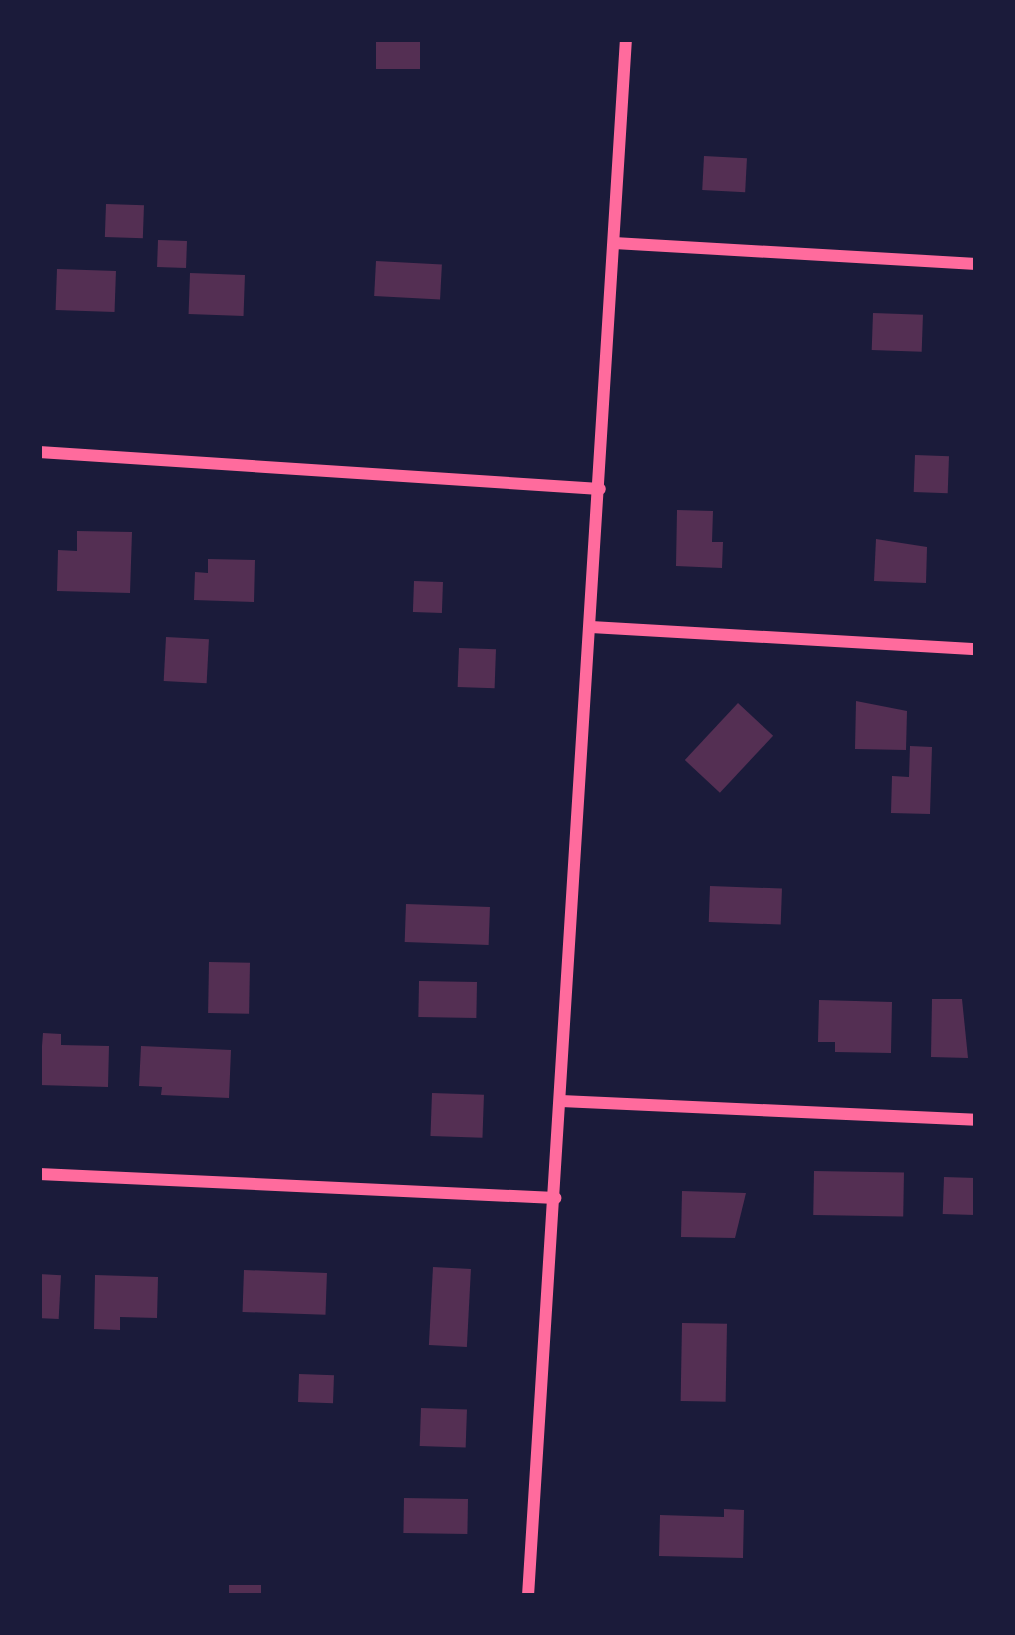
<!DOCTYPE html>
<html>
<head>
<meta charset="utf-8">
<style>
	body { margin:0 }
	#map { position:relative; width:1015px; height:1635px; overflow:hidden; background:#1b1b3a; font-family:Rubik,sans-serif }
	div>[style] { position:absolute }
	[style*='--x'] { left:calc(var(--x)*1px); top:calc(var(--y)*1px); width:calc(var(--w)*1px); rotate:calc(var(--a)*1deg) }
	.building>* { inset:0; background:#542f53; transform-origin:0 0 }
	.minor>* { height:12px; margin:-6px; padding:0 6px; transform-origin:6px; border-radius:6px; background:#ff6b9d }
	span { translate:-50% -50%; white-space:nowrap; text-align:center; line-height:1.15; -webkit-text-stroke:9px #1b1b3a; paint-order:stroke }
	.frame { position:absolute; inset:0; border:42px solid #1b1b3a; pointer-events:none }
</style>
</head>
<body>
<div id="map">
	<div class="building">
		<i style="left:376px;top:39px;width:44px;height:30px"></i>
		<i style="left:704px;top:156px;width:43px;height:34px;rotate:3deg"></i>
		<i style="left:106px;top:204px;width:38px;height:33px;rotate:2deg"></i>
		<i style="left:158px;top:240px;width:29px;height:27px;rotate:2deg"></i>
		<i style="left:376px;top:261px;width:66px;height:35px;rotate:3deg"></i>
		<i style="left:57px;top:269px;width:59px;height:41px;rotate:2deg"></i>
		<i style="left:190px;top:273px;width:55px;height:41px;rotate:2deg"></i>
		<i style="left:873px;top:313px;width:50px;height:37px;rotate:2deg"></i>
		<i style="left:915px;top:455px;width:34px;height:37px;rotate:2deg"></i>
		<i style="clip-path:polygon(677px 510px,713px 511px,712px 542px,723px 542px,722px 568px,676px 566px)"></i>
		<i style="clip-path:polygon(77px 531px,132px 532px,130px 593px,57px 591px,58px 550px,77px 551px)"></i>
		<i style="clip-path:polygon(876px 539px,927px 547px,926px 583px,874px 581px)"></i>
		<i style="clip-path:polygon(208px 559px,255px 560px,254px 602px,194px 600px,195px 572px,208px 573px)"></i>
		<i style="left:414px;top:581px;width:29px;height:31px;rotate:2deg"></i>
		<i style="left:166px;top:637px;width:43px;height:44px;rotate:3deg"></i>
		<i style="left:459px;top:648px;width:37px;height:39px;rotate:2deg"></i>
		<i style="clip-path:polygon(856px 701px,907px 711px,906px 750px,855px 749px)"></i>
		<i style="left:738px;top:703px;width:48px;height:78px;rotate:43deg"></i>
		<i style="clip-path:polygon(910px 746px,932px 747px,930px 814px,891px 813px,892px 776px,909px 777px)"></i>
		<i style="left:710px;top:886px;width:72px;height:36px;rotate:2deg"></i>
		<i style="left:406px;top:904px;width:84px;height:38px;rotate:2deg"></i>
		<i style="left:209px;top:962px;width:41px;height:51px;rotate:1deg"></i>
		<i style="left:419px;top:981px;width:58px;height:36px;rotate:1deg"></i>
		<i style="clip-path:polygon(932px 999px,962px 999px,968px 1058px,931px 1057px)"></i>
		<i style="clip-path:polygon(819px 1000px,892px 1002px,891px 1053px,835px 1052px,835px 1042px,818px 1042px)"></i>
		<i style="clip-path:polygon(43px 1033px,61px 1034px,61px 1045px,109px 1046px,108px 1087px,39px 1085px)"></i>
		<i style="clip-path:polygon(141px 1046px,231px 1050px,229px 1098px,161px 1095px,162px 1087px,139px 1086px)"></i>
		<i style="left:432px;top:1093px;width:52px;height:43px;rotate:2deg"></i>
		<i style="left:814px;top:1171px;width:90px;height:44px;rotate:1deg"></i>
		<i style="left:944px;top:1177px;width:32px;height:37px;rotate:2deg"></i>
		<i style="clip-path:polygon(682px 1191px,746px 1193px,735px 1238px,681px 1237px)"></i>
		<i style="left:433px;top:1267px;width:38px;height:78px;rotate:3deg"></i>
		<i style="left:244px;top:1270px;width:83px;height:42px;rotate:2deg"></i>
		<i style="left:39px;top:1274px;width:22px;height:44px;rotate:3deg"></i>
		<i style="clip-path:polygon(95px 1275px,158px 1277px,157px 1318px,120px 1317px,120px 1330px,94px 1329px)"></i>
		<i style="left:682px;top:1323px;width:45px;height:78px;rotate:1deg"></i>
		<i style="left:299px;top:1374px;width:35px;height:28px;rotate:2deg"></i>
		<i style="left:421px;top:1408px;width:46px;height:38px;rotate:2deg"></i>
		<i style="left:404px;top:1498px;width:64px;height:35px;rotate:1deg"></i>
		<i style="clip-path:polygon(724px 1509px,744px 1510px,743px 1558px,659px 1556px,660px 1515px,724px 1517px)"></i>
		<i style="left:229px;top:1585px;width:32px;height:11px"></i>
	</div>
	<div class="minor">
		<i style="--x:614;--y:243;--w:363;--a:3.3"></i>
		<i style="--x:39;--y:452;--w:562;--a:3.77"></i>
		<i style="--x:591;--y:627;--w:386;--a:3.3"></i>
		<i style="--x:561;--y:1101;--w:415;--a:2.6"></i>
		<i style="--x:39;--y:1174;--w:517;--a:2.66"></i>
		<i style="--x:528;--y:1596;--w:1560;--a:-86.4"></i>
	</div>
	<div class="frame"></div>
</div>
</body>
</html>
